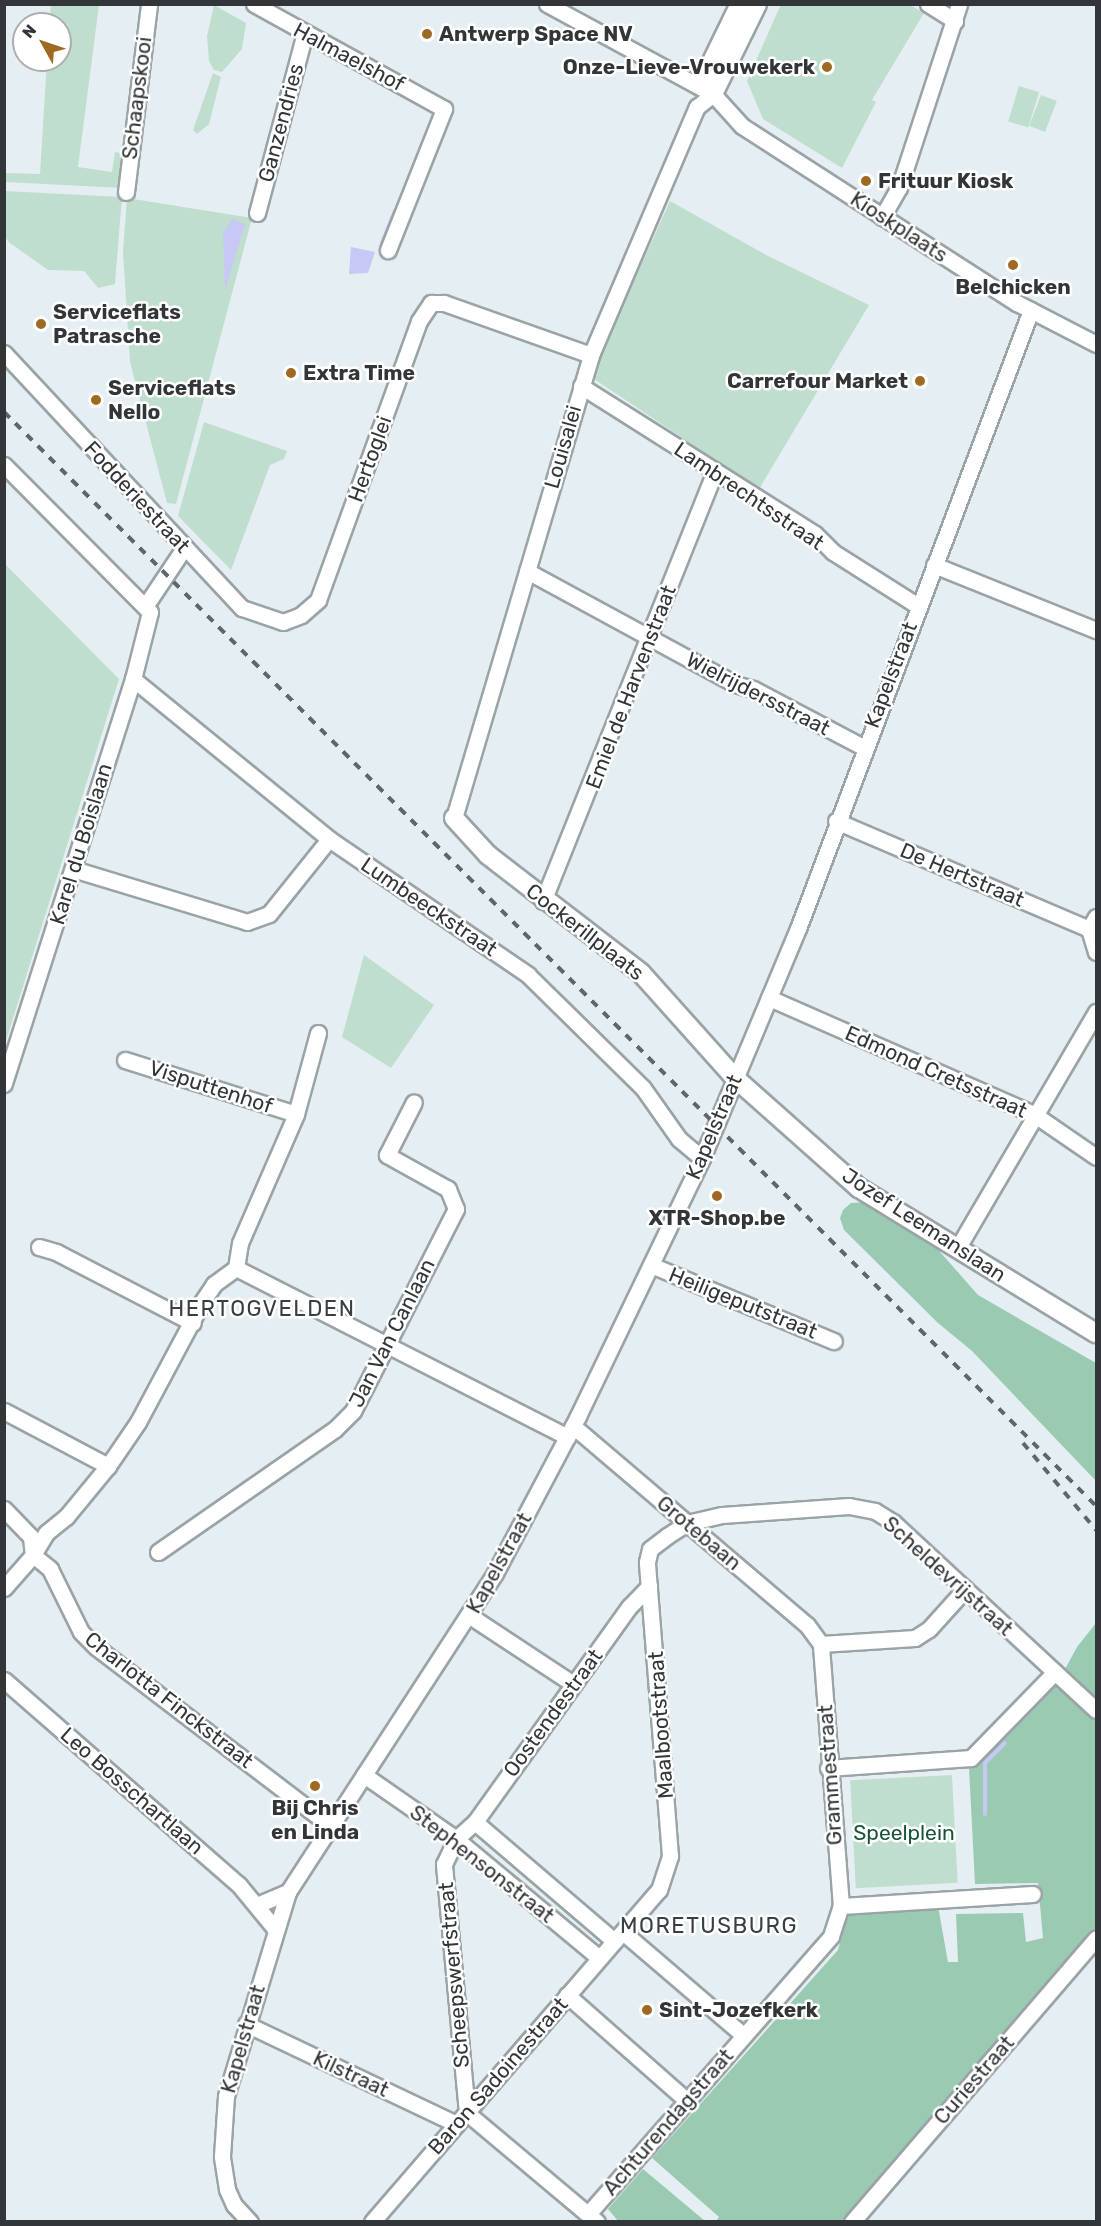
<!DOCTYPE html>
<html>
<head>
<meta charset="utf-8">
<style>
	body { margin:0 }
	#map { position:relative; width:1101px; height:2226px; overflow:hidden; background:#e5eff3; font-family:Rubik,sans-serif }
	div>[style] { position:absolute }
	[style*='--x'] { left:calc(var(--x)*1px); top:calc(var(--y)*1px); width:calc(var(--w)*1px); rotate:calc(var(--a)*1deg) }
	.green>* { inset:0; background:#c0dece; transform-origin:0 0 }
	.forest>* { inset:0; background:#9acbb2 }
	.water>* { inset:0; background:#c8c8f5 }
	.stream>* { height:4px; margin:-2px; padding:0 2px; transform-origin:2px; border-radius:2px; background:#c8c8f5 }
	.roads { filter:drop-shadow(2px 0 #9aa3a6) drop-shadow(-2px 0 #9aa3a6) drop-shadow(0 2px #9aa3a6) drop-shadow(0 -2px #9aa3a6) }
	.minor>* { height:15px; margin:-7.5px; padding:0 7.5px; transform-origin:7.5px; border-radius:7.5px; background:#fff }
	.tertiary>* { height:18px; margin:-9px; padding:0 9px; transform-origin:9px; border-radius:9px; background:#fff }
	.rail>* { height:4px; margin-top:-2px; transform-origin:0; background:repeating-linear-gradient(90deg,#606668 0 8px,transparent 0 16px) }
	.dots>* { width:16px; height:16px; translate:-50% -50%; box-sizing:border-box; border:3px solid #fff; border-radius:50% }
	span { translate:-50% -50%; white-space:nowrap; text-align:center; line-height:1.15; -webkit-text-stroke:5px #fff; paint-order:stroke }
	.poi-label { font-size:21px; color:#323638; font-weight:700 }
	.left { translate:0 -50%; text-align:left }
	.right { translate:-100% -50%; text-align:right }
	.street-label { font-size:21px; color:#323638 }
	.park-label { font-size:21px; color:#17533a }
	.neighbourhood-label { font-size:22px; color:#373f42; letter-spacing:1.5px }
	.frame { position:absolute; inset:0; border:6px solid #323638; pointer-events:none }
	.north { position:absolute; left:12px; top:12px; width:60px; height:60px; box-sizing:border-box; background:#fff; border:2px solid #adafaf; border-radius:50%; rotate:310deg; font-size:16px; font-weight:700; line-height:24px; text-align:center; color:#323638 }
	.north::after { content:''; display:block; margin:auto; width:21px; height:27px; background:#9e6922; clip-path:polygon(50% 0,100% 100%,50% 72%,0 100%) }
</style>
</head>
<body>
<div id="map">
	<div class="green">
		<i style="clip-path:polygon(781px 4px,910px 5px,924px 13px,872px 100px,876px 102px,842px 168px,763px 119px,747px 81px)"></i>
		<i style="clip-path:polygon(51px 5px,99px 5px,78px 167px,112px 172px,115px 152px,127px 154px,122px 188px,5px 182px,4px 173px,40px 174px,47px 60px,60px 60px,60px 24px,49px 24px)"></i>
		<i style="clip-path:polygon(214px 5px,246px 23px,242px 49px,222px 72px,214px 70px,209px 61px,207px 36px)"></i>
		<i style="clip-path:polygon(213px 73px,221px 77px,209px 124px,197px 134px,193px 130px)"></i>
		<i style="left:1019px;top:86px;width:21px;height:37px;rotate:17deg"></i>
		<i style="left:1041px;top:95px;width:17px;height:33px;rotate:21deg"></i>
		<i style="clip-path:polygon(5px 191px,122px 197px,115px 284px,98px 288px,84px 271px,48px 270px,10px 243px,5px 237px)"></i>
		<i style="clip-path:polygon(127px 198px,252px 218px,176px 504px,167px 503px,130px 362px,123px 252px)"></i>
		<i style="clip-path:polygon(670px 201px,768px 256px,869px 305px,759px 489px,591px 377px)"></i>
		<i style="clip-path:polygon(204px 422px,287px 451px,284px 459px,270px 465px,231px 570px,178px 516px)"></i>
		<i style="clip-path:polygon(5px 564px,119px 679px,5px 1044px,4px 564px)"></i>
		<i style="clip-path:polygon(364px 955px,434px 1005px,391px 1068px,342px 1037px)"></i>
		<i style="left:952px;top:1775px;width:108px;height:102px;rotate:87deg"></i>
	</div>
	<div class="forest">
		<i style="clip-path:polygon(865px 1202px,934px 1245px,978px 1295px,1096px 1363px,1096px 1481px,972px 1351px,938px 1323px,844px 1230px,840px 1218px,843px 1210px,851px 1203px)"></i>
		<i style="clip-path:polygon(1096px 1623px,1096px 1932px,844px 2221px,716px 2221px,719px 2217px,652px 2158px,838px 1950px,848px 1913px,938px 1906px,948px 1962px,958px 1962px,956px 1914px,1023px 1913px,1026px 1942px,1043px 1938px,1038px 1883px,975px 1884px,969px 1768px,1058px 1682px,1077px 1647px)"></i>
		<i style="clip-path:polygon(643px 2169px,705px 2221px,618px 2221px,608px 2209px)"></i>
	</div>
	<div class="water">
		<i style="clip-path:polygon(232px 219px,245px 224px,225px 290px,223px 234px)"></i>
		<i style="clip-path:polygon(351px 247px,375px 252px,368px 273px,349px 274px)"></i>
	</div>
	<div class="stream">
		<i style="--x:382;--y:243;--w:35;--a:-68"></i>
		<i style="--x:985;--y:1814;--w:51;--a:-90"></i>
		<i style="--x:985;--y:1763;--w:28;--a:-45"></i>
	</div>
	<div class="roads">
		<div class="minor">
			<i style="--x:254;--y:4;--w:217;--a:28.9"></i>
			<i style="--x:444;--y:109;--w:152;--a:111.7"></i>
			<i style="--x:547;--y:4;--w:189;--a:28.5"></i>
			<i style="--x:713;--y:94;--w:43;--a:47.8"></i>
			<i style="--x:742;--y:126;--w:327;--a:32.8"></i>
			<i style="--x:1017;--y:303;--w:89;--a:27.4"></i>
			<i style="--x:928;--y:4;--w:32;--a:32"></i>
			<i style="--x:126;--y:192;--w:189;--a:-83"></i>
			<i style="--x:257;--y:213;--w:186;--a:-75.1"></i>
			<i style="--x:882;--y:217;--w:34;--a:-60"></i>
			<i style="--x:899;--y:188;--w:194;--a:-71.9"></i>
			<i style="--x:4;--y:353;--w:349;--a:47"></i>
			<i style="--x:242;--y:608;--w:43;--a:18.9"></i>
			<i style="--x:283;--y:622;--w:19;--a:-21"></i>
			<i style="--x:301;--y:615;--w:23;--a:-41"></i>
			<i style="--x:318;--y:600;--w:297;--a:-70.1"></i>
			<i style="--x:419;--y:321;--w:22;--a:-56"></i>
			<i style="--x:431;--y:303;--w:13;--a:0"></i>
			<i style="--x:444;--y:303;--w:156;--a:19.5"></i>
			<i style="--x:581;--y:386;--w:277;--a:32.3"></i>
			<i style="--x:815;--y:534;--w:25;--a:45"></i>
			<i style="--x:833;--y:552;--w:101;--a:32.4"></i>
			<i style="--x:4;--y:465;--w:207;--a:45.2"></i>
			<i style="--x:150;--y:612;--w:69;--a:104.2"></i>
			<i style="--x:133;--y:679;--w:425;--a:107.7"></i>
			<i style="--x:934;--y:565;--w:175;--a:21.9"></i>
			<i style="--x:527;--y:571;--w:237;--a:28.5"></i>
			<i style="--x:735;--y:684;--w:19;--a:16"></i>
			<i style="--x:753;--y:689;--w:124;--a:27.8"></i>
			<i style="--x:146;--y:605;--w:69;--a:-56.3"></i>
			<i style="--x:133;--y:679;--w:253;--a:39.2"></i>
			<i style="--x:329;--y:839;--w:241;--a:34.3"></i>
			<i style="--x:528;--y:975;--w:161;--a:44.5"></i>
			<i style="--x:643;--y:1088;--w:62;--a:54.8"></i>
			<i style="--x:679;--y:1139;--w:30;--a:40"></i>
			<i style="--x:454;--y:818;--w:483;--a:-73.5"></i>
			<i style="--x:591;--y:355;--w:270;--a:-66.9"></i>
			<i style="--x:697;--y:107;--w:21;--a:-39"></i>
			<i style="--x:836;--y:821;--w:275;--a:23.1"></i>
			<i style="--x:73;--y:869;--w:182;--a:16.9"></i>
			<i style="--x:247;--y:922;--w:23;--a:-20"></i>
			<i style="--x:269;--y:914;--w:96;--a:-51.3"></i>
			<i style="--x:543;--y:901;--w:463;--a:-68.2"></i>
			<i style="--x:1096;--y:917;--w:14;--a:120"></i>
			<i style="--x:1089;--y:929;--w:24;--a:73"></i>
			<i style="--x:769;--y:998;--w:291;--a:23.7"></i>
			<i style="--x:1035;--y:1115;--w:74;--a:34.5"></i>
			<i style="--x:125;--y:1060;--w:179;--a:17.5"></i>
			<i style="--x:39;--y:1247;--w:18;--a:16"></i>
			<i style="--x:56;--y:1252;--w:154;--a:27.4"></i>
			<i style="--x:957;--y:1249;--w:275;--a:-59.6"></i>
			<i style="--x:651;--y:1265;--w:198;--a:22.6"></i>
			<i style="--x:236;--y:1268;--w:372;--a:27"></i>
			<i style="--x:4;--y:1411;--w:118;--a:27.9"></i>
			<i style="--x:573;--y:1426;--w:307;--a:40.4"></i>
			<i style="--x:807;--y:1625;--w:24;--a:54"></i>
			<i style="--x:4;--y:1509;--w:39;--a:46"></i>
			<i style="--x:31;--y:1537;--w:18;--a:84"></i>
			<i style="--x:158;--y:1552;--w:216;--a:-34.8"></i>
			<i style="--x:335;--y:1429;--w:25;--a:-45"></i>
			<i style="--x:353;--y:1411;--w:227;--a:-63"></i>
			<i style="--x:456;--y:1209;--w:22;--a:-112"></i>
			<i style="--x:448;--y:1189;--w:70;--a:-150.9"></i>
			<i style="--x:387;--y:1155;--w:59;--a:-63"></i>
			<i style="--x:33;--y:1555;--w:22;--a:39"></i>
			<i style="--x:50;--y:1569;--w:70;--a:63.8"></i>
			<i style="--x:81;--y:1632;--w:21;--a:45"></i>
			<i style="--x:96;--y:1647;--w:294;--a:37.3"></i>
			<i style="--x:4;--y:1588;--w:44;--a:-48.7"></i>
			<i style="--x:33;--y:1555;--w:26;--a:-59"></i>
			<i style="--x:46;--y:1533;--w:26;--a:-39"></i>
			<i style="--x:66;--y:1517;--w:66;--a:-50.5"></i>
			<i style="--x:108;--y:1466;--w:53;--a:-55.7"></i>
			<i style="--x:138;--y:1422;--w:136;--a:-61.9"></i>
			<i style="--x:202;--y:1302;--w:22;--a:-56"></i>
			<i style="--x:214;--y:1284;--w:27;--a:-36"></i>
			<i style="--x:236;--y:1268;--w:25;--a:-81"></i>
			<i style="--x:240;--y:1243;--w:141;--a:-66.5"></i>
			<i style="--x:296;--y:1114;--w:84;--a:-74.8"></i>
			<i style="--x:470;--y:1616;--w:123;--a:33.4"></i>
			<i style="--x:821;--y:1644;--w:94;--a:-3.7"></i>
			<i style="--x:915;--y:1638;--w:17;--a:-33"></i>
			<i style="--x:929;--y:1629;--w:54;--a:-48"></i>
			<i style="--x:4;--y:1680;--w:312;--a:41.1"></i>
			<i style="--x:239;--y:1885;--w:58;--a:50.6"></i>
			<i style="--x:828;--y:1768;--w:143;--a:-4"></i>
			<i style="--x:971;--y:1758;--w:120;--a:-45.7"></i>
			<i style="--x:364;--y:1775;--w:112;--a:34.8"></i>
			<i style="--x:456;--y:1839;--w:185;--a:39.7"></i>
			<i style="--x:475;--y:1822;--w:182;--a:40.5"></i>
			<i style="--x:257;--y:1905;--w:34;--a:-23"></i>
			<i style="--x:841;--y:1906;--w:192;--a:-3.6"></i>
			<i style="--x:624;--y:1933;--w:157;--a:40.6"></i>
			<i style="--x:567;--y:1995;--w:159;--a:41.4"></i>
			<i style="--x:246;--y:2024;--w:233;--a:25.4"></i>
			<i style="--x:588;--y:2214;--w:369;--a:-48.8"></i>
			<i style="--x:831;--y:1936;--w:32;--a:-72"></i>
			<i style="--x:841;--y:1906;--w:263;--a:-94.4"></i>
			<i style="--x:250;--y:2222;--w:23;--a:-133"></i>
			<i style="--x:234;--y:2205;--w:17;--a:-114"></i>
			<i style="--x:227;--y:2189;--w:33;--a:-99"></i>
			<i style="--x:222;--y:2156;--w:60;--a:-86.2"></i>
			<i style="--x:226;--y:2096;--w:213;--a:-73.1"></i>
			<i style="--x:288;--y:1892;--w:380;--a:-57"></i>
			<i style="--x:495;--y:1573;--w:178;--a:-62.1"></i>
			<i style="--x:578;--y:1416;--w:286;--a:-64.3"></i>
			<i style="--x:702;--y:1158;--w:251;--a:-67.3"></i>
			<i style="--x:799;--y:926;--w:658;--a:-69.36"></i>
			<i style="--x:372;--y:2222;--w:439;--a:-49.2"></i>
			<i style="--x:659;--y:1890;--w:36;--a:-72"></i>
			<i style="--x:670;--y:1856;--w:295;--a:-94.5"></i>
			<i style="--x:647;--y:1562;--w:13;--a:-77"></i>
			<i style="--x:650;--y:1549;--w:21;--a:-37"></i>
			<i style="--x:667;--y:1536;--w:24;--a:-33"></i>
			<i style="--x:687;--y:1523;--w:36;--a:-13"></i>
			<i style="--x:722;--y:1515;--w:127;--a:-4.1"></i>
			<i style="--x:849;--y:1506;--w:26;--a:11"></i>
			<i style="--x:875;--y:1511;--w:22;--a:32"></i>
			<i style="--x:894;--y:1523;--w:275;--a:42.8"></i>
			<i style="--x:597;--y:2222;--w:170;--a:-140"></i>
			<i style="--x:467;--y:2113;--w:250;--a:-95.3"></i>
			<i style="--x:444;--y:1864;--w:28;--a:-64"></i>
			<i style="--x:456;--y:1839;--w:25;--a:-42"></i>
			<i style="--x:475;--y:1822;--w:264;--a:-54.4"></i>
			<i style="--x:629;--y:1607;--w:29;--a:-46"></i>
			<i style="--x:852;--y:2222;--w:374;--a:-49.3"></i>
		</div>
		<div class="tertiary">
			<i style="--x:740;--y:4;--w:80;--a:115.9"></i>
			<i style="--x:705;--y:76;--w:10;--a:84"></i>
			<i style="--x:706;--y:86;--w:11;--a:49"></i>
			<i style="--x:713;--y:94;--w:100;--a:-63.9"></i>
			<i style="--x:454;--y:818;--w:50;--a:47.4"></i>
			<i style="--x:488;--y:855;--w:193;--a:37.6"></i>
			<i style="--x:641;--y:973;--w:141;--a:48.2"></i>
			<i style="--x:735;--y:1078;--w:166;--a:41.6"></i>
			<i style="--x:859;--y:1188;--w:278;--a:31.5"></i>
		</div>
	</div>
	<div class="rail">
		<i style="--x:4;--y:412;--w:1546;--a:45.05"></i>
		<i style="--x:1023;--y:1443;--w:114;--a:50"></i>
	</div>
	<div class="dots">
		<i style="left:427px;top:34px;background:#9e6922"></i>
		<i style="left:827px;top:67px;background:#9e6922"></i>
		<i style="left:866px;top:181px;background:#9e6922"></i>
		<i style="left:1013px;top:265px;background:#9e6922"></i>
		<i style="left:41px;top:324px;background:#9e6922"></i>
		<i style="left:291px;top:373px;background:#9e6922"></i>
		<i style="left:920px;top:381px;background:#9e6922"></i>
		<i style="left:96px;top:400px;background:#9e6922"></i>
		<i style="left:717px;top:1196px;background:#9e6922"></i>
		<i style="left:315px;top:1786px;background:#9e6922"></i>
		<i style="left:647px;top:2010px;background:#9e6922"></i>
	</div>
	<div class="poi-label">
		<span class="left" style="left:439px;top:34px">Antwerp Space NV</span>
		<span class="right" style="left:815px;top:67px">Onze-Lieve-Vrouwekerk</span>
		<span class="left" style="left:878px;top:181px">Frituur Kiosk</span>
		<span style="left:1013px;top:287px">Belchicken</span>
		<span class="left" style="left:53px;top:324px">Serviceflats<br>Patrasche</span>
		<span class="left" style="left:303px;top:373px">Extra Time</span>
		<span class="right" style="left:908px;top:381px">Carrefour Market</span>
		<span class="left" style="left:108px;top:400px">Serviceflats<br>Nello</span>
		<span style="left:717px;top:1218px">XTR-Shop.be</span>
		<span style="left:315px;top:1820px">Bij Chris<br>en Linda</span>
		<span class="left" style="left:659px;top:2010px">Sint-Jozefkerk</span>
	</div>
	<div class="street-label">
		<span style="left:349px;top:57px;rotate:28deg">Halmaelshof</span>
		<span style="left:137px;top:98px;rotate:-83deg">Schaapskooi</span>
		<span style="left:281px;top:123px;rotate:-75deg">Ganzendries</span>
		<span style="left:899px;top:227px;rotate:33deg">Kioskplaats</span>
		<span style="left:563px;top:447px;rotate:-74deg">Louisalei</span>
		<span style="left:370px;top:459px;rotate:-70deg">Hertoglei</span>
		<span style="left:749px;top:496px;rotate:34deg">Lambrechtsstraat</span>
		<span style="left:137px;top:497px;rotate:47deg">Fodderiestraat</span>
		<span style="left:891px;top:675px;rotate:-69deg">Kapelstraat</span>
		<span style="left:631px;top:687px;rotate:-69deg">Emiel de Harvenstraat</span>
		<span style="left:758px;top:694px;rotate:27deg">Wielrijdersstraat</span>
		<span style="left:81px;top:844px;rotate:-73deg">Karel du Boislaan</span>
		<span style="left:962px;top:875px;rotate:23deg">De Hertstraat</span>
		<span style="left:429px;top:907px;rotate:34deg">Lumbeeckstraat</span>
		<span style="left:585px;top:932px;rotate:38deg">Cockerillplaats</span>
		<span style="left:936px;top:1072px;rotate:24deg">Edmond Cretsstraat</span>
		<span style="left:211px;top:1087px;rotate:18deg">Visputtenhof</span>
		<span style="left:714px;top:1127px;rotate:-67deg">Kapelstraat</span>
		<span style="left:924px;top:1225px;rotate:33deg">Jozef Leemanslaan</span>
		<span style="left:743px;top:1303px;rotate:22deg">Heiligeputstraat</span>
		<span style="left:392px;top:1333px;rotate:-63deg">Jan Van Canlaan</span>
		<span style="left:699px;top:1533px;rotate:40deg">Grotebaan</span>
		<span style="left:499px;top:1563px;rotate:-61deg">Kapelstraat</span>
		<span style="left:948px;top:1576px;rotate:42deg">Scheldevrijstraat</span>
		<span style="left:169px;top:1700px;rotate:38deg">Charlotta Finckstraat</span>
		<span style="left:553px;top:1713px;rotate:-54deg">Oostendestraat</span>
		<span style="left:661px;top:1725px;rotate:-94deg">Maalbootstraat</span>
		<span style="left:830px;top:1775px;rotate:-94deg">Grammestraat</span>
		<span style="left:132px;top:1791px;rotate:41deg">Leo Bosschartlaan</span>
		<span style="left:482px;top:1864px;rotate:38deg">Stephensonstraat</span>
		<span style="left:454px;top:1975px;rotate:-95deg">Scheepswerfstraat</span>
		<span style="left:243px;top:2039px;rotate:-74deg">Kapelstraat</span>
		<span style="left:351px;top:2074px;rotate:25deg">Kilstraat</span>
		<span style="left:498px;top:2076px;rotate:-49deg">Baron Sadoinestraat</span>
		<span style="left:974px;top:2080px;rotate:-49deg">Curiestraat</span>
		<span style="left:668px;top:2122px;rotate:-49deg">Achturendagstraat</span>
	</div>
	<div class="park-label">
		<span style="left:904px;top:1833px">Speelplein</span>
	</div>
	<div class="neighbourhood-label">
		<span style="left:262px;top:1309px">HERTOGVELDEN</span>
		<span style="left:709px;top:1926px">MORETUSBURG</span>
	</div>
	<div class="frame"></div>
	<div class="north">N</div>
</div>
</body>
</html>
